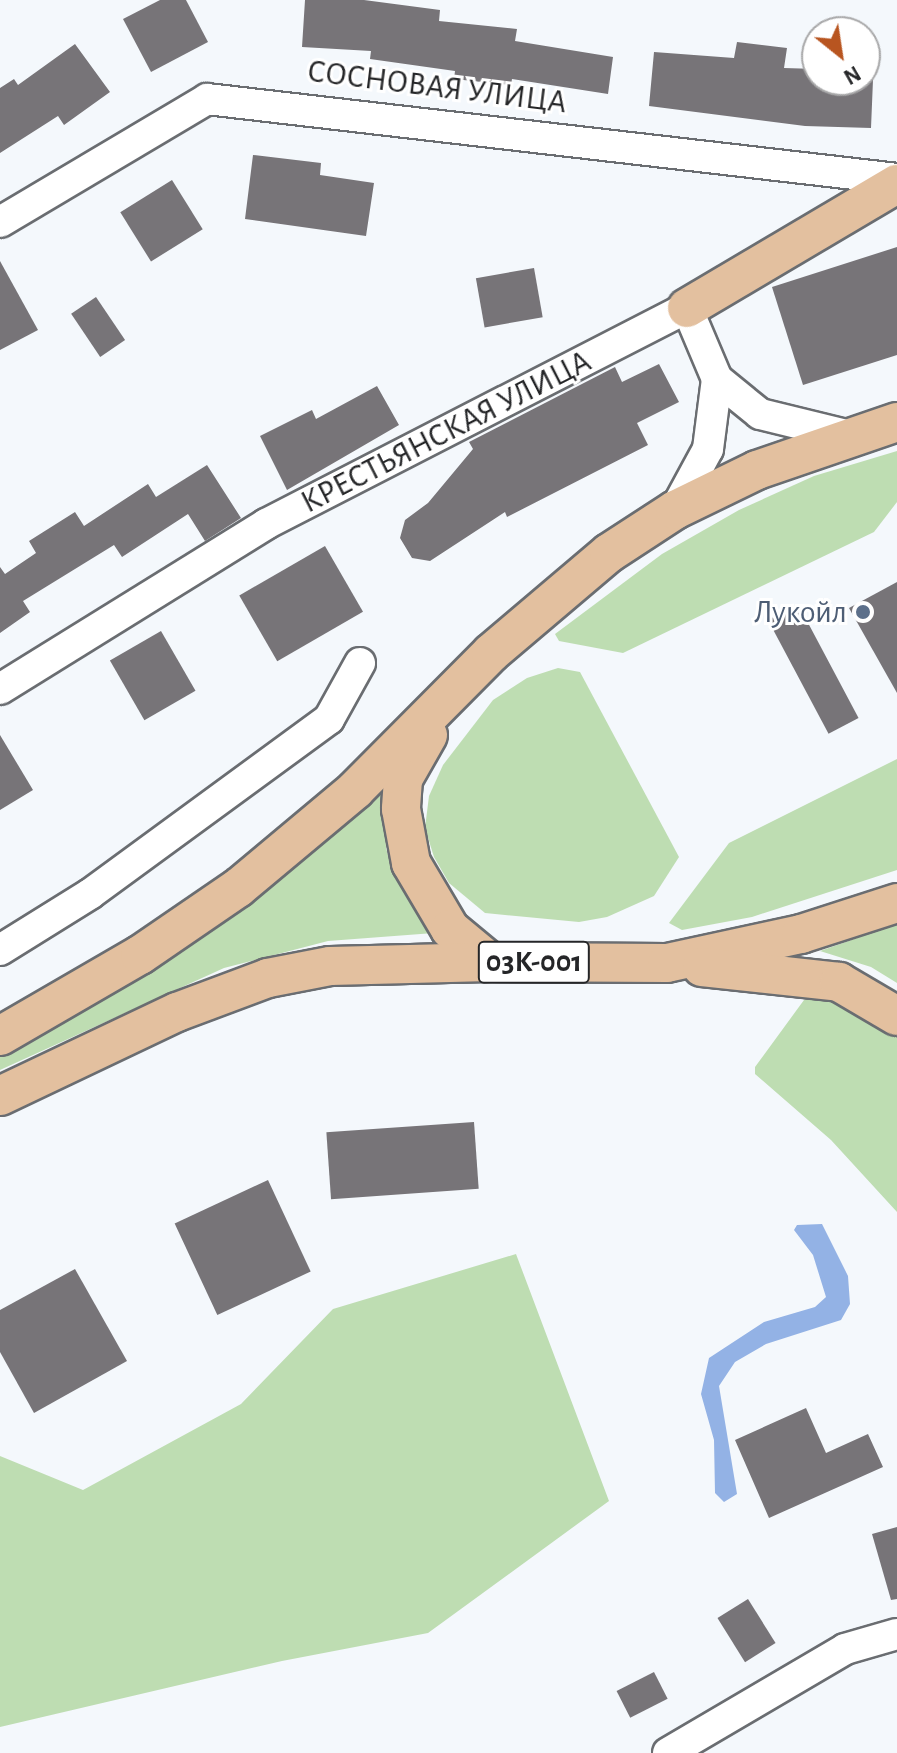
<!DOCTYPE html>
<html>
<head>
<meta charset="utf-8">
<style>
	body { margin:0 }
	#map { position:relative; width:897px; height:1753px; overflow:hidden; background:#f4f8fc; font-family:"Alegreya Sans",sans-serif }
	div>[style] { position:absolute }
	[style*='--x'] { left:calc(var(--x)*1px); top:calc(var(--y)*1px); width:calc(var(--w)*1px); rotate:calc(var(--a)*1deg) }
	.green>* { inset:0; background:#beddb2 }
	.water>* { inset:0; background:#93b2e5 }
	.building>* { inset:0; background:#777478; transform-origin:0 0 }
	.roads { filter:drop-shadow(2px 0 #6a6d71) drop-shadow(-2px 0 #6a6d71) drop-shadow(0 2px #6a6d71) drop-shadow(0 -2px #6a6d71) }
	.minor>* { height:30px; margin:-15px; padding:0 15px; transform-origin:15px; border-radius:15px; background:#fff }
	.major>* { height:38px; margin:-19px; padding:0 19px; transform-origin:19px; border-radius:19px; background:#e3c09f }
	.dots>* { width:22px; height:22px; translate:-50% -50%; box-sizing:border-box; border:4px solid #fff; border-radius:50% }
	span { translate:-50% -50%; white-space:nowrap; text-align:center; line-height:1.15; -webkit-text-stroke:6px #fff; paint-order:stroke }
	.shield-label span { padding:2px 6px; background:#fff; border:2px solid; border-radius:6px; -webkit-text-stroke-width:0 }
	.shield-label { font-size:30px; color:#252628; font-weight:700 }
	.street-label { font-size:32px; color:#252628 }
	.service-label { font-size:32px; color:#4e5e75 }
	.right { translate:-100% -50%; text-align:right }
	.north { position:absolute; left:801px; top:16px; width:80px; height:80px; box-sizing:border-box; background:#fff; border:2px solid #a8a8a9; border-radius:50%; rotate:150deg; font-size:22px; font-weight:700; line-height:32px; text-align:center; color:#252628 }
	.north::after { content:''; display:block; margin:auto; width:28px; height:36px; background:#b85520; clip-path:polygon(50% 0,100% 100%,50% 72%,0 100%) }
</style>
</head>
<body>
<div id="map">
	<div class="green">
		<i style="clip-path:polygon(897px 451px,897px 502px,874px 532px,623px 653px,559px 641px,555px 634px,662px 554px,739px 510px,814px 476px)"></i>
		<i style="clip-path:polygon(558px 668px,580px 672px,679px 857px,654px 896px,607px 917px,579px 922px,485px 913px,449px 883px,434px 857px,425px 828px,429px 796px,443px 765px,493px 700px,527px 678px)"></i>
		<i style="clip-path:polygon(897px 759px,897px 870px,752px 917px,682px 930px,669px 923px,729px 843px)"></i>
		<i style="clip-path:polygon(385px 789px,386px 848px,394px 874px,434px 933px,328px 941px,224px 968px,0 1070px,0 1056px,137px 978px,265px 891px)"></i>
		<i style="clip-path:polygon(897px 924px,897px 983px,871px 967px,820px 951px)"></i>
		<i style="clip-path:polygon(815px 996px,864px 1013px,897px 1033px,897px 1212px,831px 1140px,755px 1074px,755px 1067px,804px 1000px)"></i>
		<i style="clip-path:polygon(516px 1254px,609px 1501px,428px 1633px,282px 1661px,0 1727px,0 1456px,83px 1490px,241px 1404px,333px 1309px)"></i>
	</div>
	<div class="water">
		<i style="clip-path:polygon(822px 1224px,848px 1276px,850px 1304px,841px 1320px,766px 1344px,735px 1362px,719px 1386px,737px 1494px,724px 1502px,715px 1493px,714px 1440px,701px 1394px,709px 1358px,764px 1322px,815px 1307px,826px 1297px,813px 1255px,794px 1230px,797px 1225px)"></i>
	</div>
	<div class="building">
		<i style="clip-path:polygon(160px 0,186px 0,208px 42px,151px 72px,123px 19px)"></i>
		<i style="clip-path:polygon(305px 0,364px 0,440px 10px,439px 21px,517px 29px,515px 41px,613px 57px,608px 94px,512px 79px,511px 85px,454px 79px,455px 71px,370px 59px,371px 51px,302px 47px)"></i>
		<i style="clip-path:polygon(737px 42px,787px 48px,784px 68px,817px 69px,817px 80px,873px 80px,871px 128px,805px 126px,649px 106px,654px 52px,734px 58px)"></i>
		<i style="clip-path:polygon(75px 44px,110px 92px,64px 125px,58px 116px,0 153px,0 88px,14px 79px,18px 85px)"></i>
		<i style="clip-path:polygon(253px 155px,321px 163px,320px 175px,374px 183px,366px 236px,245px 219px)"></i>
		<i style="left:172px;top:180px;width:58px;height:61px;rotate:58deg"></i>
		<i style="clip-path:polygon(897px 247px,897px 355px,803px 385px,772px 287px)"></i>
		<i style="clip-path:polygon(0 261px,38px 330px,0 350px)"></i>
		<i style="left:534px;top:268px;width:50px;height:59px;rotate:80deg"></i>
		<i style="left:96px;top:297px;width:52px;height:30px;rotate:56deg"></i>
		<i style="clip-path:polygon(659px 364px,679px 402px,637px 423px,648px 445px,507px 517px,505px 512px,430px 561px,412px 558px,400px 538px,405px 520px,428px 503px,473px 449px,469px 442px,615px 367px,622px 382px)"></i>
		<i style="clip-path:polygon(377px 386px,399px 425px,287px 490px,260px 436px,312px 410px,316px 419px)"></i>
		<i style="clip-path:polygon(207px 465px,241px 518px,205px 541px,188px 514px,122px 557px,114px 545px,23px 601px,30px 612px,0 633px,0 567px,5px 574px,36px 553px,29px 541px,75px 512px,84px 526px,148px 484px,156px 497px)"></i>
		<i style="left:325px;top:546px;width:76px;height:99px;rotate:60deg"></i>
		<i style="clip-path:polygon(897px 582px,897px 693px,849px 608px)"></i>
		<i style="left:798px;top:604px;width:129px;height:34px;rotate:62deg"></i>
		<i style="left:161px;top:631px;width:69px;height:59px;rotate:60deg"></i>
		<i style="clip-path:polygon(0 735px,33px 790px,0 810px)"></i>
		<i style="left:474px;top:1122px;width:67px;height:148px;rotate:86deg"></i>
		<i style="left:268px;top:1180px;width:101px;height:103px;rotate:65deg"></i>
		<i style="clip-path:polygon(75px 1269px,127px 1361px,34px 1413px,0 1352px,0 1310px)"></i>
		<i style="clip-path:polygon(806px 1408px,826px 1453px,868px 1434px,883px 1467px,769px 1518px,735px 1440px)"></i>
		<i style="clip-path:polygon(897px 1527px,897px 1599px,891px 1600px,872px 1534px)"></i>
		<i style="left:748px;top:1599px;width:52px;height:36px;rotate:58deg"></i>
		<i style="left:654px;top:1672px;width:30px;height:42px;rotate:63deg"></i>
	</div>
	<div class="roads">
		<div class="minor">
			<i style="--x:0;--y:222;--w:241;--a:-30.7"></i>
			<i style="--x:207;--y:99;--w:695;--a:6.61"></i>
			<i style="--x:675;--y:510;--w:69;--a:-61.6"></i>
			<i style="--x:708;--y:449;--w:71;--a:-82.7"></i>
			<i style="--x:0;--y:689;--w:313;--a:-31.8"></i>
			<i style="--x:266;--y:524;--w:473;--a:-27.2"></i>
			<i style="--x:687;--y:308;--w:77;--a:67.1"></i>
			<i style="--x:717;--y:379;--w:55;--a:39.1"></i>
			<i style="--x:760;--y:414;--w:93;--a:13.7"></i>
			<i style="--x:0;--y:950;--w:106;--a:-31.9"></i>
			<i style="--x:90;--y:894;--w:296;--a:-36.2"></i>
			<i style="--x:329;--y:719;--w:64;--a:-61"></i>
			<i style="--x:668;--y:1753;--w:205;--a:-30.4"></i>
			<i style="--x:845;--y:1649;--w:54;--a:-16.1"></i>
		</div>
		<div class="major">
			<i style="--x:687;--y:308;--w:244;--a:-30.6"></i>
			<i style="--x:428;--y:735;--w:51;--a:119.6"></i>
			<i style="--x:403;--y:779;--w:30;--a:94"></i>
			<i style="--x:401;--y:809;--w:55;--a:79.5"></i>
			<i style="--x:411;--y:863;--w:77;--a:59.4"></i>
			<i style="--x:450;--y:929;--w:52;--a:39.5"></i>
			<i style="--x:490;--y:962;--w:177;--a:0.3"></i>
			<i style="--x:667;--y:963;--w:137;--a:-12.2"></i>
			<i style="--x:801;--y:934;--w:101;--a:-17.9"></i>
			<i style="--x:702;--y:967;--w:138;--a:6.2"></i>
			<i style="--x:839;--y:982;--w:67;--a:30.4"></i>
			<i style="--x:0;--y:1036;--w:162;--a:-30.1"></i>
			<i style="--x:140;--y:955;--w:119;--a:-34.4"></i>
			<i style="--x:238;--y:888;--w:153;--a:-39.9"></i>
			<i style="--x:355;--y:790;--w:193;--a:-45.2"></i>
			<i style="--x:491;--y:653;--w:155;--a:-40.3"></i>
			<i style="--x:609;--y:553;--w:79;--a:-33.1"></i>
			<i style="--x:675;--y:510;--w:91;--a:-26"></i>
			<i style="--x:757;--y:470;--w:148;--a:-18.9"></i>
			<i style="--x:0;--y:1096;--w:196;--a:-25.4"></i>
			<i style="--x:177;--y:1012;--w:97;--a:-20.5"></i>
			<i style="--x:268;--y:978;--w:63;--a:-11"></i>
			<i style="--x:330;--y:966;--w:160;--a:-1.4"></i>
		</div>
	</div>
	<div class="dots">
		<i style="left:863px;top:612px;background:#5c6f8a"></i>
	</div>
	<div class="shield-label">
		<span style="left:534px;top:962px">03К-001</span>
	</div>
	<div class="street-label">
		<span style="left:437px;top:87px;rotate:7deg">СОСНОВАЯ УЛИЦА</span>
		<span style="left:446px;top:432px;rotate:-27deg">КРЕСТЬЯНСКАЯ УЛИЦА</span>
	</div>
	<div class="service-label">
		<span class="right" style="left:847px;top:612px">Лукойл</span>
	</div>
	<div class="north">N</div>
</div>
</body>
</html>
